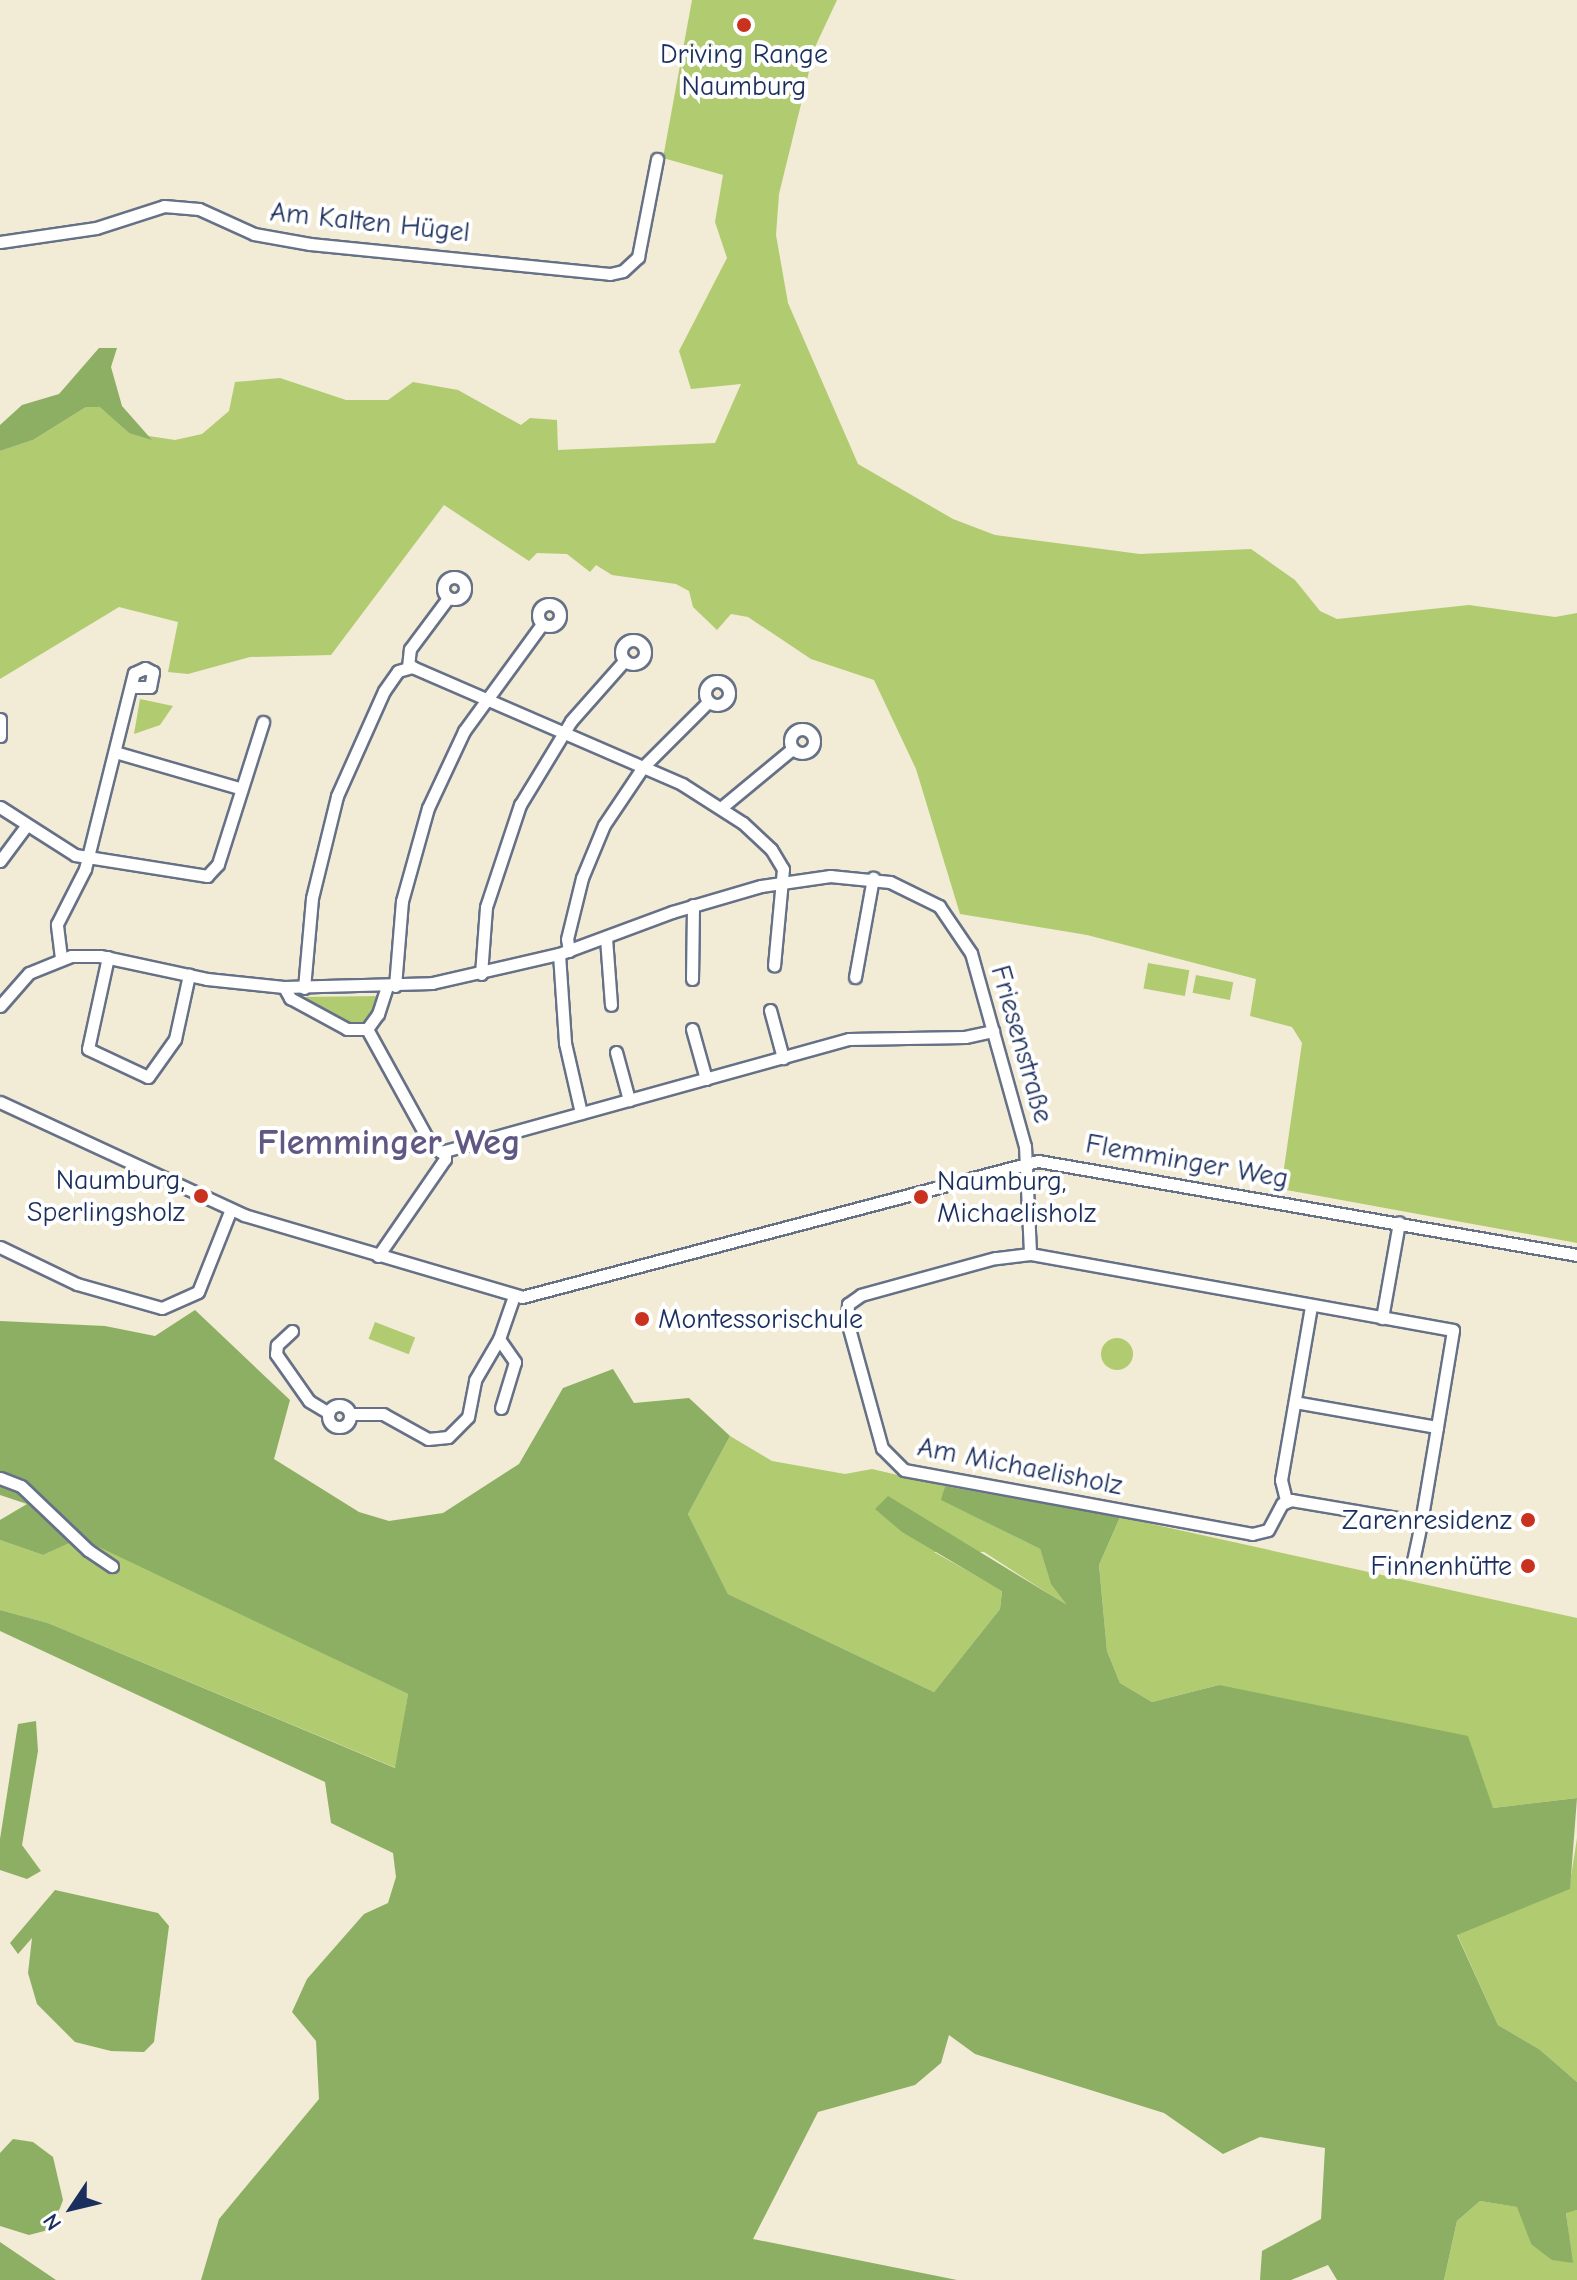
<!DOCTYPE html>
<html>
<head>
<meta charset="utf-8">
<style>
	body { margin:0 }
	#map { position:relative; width:1577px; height:2280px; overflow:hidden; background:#f2ebd5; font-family:"Comic Neue",sans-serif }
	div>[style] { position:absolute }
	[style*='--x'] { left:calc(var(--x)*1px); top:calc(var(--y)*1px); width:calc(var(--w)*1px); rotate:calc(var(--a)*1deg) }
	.green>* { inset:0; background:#b1cb71; transform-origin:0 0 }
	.round { border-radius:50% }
	.forest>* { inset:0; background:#8caf63 }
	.roads { filter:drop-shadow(2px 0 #667188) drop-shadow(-2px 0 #667188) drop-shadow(0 2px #667188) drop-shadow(0 -2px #667188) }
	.minor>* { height:11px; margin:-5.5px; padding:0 5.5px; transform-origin:5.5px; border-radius:5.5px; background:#fff }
	.minor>.ring { margin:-5.5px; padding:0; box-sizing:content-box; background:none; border:11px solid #fff; border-radius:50% }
	.dots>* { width:22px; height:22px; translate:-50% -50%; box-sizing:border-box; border:4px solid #fff; border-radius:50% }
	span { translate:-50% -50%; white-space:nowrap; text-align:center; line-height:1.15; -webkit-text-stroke:8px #fff; paint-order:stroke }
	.poi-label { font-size:28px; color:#1b2f5e }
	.right { translate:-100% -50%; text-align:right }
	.left { translate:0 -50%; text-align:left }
	.street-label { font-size:28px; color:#1b2f5e }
	.district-label { font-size:36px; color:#605883; font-weight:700 }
	.north { position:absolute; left:32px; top:2168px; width:80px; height:80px; -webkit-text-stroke:6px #fff; paint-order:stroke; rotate:235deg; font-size:22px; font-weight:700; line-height:32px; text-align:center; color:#1b2f5e }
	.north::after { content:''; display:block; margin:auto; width:28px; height:36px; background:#1b2f5e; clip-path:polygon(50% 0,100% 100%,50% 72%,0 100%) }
</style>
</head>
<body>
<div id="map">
	<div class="green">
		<i style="clip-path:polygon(692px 0,837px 0,815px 47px,779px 194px,776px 235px,788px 303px,858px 464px,953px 519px,995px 535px,1140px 554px,1251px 549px,1295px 580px,1320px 611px,1337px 619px,1469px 605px,1555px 617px,1577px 613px,1577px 1243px,1281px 1189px,1302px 1043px,1292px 1027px,1250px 1016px,1256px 979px,1087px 935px,960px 914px,916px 769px,874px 680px,811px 659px,748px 617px,731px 614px,717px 630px,693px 607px,689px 591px,676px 584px,612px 575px,596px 565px,590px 572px,567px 554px,537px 553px,529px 561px,444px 505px,331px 655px,250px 657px,188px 674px,168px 672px,178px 622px,119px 607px,0 679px,0 451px,33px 440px,86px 407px,100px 406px,129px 433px,175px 440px,202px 434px,229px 411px,235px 382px,280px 378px,346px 400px,388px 400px,413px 382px,458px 390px,521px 425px,530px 418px,557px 420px,558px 450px,715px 443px,741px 384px,691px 389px,679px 351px,727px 258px,715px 222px,723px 175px,663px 158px)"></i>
		<i style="clip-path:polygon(140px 699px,173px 706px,160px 725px,134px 734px)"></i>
		<i style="left:1148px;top:963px;width:42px;height:26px;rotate:10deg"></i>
		<i style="left:1196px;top:975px;width:38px;height:18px;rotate:11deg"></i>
		<i style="clip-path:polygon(381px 996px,365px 1026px,352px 1027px,298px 997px)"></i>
		<i style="left:375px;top:1322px;width:43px;height:18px;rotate:21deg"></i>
		<i class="round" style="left:1101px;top:1338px;width:32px;height:32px"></i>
		<i style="clip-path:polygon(730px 1436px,772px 1461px,845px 1474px,872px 1469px,945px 1486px,942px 1500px,1040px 1549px,1051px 1583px,1069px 1607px,984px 1552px,934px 1552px,1002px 1590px,1000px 1609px,934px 1692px,728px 1594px,688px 1514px)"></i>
		<i style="clip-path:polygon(1120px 1517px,1577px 1618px,1577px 1798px,1493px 1808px,1219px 1685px,1152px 1702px,1120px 1683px,1107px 1651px,1099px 1565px)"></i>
		<i style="clip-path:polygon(80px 1537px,408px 1694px,396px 1768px,48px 1623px,0 1610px,0 1540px,43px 1555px)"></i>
		<i style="clip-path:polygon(1577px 1838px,1577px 2082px,1539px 2049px,1498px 2025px,1457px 1934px,1569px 1889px)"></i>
		<i style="clip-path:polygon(1480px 2201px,1518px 2207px,1531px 2244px,1572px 2263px,1566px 2212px,1577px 2210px,1577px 2280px,1444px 2280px,1457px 2221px)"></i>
	</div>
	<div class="forest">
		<i style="clip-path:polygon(99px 348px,117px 348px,111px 367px,122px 406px,152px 440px,129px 433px,100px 407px,86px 407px,33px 440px,0 451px,0 425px,22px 405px,59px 394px)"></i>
		<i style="clip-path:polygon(195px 1310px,290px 1400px,274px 1459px,359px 1512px,389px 1521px,443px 1513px,519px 1464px,563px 1388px,613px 1369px,634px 1403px,689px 1398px,730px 1436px,688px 1514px,728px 1594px,934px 1692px,1000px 1609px,1002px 1591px,902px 1532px,875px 1509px,888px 1496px,1067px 1605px,1051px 1584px,1040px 1549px,941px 1500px,945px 1486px,1120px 1517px,1099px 1565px,1107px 1651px,1120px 1683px,1152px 1702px,1219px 1685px,1468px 1736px,1493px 1808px,1577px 1798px,1570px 1889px,1457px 1935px,1498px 2025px,1539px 2049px,1577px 2082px,1577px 2210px,1566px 2213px,1573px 2263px,1552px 2260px,1531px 2244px,1517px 2207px,1480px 2201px,1457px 2221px,1444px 2280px,1337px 2280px,1328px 2265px,1291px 2280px,1260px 2280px,1262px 2251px,1321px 2219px,1325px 2148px,1260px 2137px,1223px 2154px,1164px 2113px,975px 2054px,949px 2035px,941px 2063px,915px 2085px,818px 2112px,753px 2239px,957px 2280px,201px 2280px,219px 2219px,319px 2099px,316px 2041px,292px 2012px,307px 1979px,364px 1914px,388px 1903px,396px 1877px,393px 1853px,331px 1823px,325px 1782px,0 1631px,0 1610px,48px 1623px,395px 1768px,408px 1694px,80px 1538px,43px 1555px,0 1540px,0 1520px,27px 1504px,0 1495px,0 1321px,105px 1326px,155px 1336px)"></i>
		<i style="clip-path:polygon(36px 1721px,38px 1751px,22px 1845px,41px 1871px,27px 1879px,0 1870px,0 1839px,18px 1724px)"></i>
		<i style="clip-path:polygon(55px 1890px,158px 1913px,169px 1926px,154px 2042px,144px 2052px,111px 2051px,75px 2042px,37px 2004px,28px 1973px,32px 1938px,18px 1954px,10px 1943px)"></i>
		<i style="clip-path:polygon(13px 2139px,33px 2142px,53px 2157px,63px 2200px,52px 2229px,29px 2235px,0 2226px,0 2153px)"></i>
		<i style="clip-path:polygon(0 2242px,56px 2280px,0 2280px)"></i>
	</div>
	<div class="roads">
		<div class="minor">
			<i style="--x:0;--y:242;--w:97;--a:-8.3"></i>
			<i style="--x:96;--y:228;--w:71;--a:-17.9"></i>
			<i style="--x:164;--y:206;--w:35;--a:5"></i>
			<i style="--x:199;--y:209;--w:60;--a:24.4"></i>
			<i style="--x:254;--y:234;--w:57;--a:10.1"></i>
			<i style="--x:310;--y:244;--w:301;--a:5.7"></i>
			<i style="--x:610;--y:274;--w:13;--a:-13"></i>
			<i style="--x:623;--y:271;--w:21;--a:-43"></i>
			<i style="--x:638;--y:257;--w:100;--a:-79"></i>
			<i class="ring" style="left:443px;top:577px;width:11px;height:11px"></i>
			<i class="ring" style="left:538px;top:604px;width:11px;height:11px"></i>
			<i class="ring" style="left:621px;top:640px;width:13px;height:13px"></i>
			<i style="--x:408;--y:667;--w:18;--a:-84"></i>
			<i style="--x:410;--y:649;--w:64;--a:-53.3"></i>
			<i class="ring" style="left:705px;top:681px;width:13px;height:13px"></i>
			<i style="--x:0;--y:719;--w:17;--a:90"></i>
			<i class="ring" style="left:790px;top:729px;width:13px;height:13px"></i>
			<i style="--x:115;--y:752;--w:129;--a:16.2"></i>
			<i style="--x:0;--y:807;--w:89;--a:32.6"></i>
			<i style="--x:75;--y:855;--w:134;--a:9"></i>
			<i style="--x:207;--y:876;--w:16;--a:-47"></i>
			<i style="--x:218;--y:864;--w:149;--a:-72.4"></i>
			<i style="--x:722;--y:807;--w:91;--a:-39.6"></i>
			<i style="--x:0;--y:861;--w:44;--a:-53.4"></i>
			<i style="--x:606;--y:938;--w:67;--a:85.7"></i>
			<i style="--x:569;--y:951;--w:12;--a:-99"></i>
			<i style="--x:567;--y:939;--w:63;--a:-76.2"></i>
			<i style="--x:582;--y:878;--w:57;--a:-67.5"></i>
			<i style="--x:604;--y:825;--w:70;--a:-56.1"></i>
			<i style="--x:643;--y:767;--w:92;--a:-45"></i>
			<i style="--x:559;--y:954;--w:89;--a:86.1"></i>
			<i style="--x:565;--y:1043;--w:72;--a:77.1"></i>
			<i style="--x:108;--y:957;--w:94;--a:102.3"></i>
			<i style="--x:88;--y:1049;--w:66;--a:25"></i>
			<i style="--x:148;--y:1077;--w:47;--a:-54.6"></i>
			<i style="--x:175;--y:1039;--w:66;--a:-77.7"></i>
			<i style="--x:61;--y:958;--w:34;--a:-97"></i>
			<i style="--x:57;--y:924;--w:62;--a:-63"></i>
			<i style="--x:85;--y:869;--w:202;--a:-76"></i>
			<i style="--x:134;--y:673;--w:12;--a:-24"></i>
			<i style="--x:145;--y:668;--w:9;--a:27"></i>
			<i style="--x:153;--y:672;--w:15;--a:101"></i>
			<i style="--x:150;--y:687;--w:18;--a:180"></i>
			<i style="--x:481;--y:974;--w:67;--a:-85.7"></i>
			<i style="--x:486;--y:907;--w:108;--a:-71.6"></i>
			<i style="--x:520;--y:805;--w:98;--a:-58.7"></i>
			<i style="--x:571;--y:721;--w:81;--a:-48.5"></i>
			<i style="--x:855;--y:977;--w:101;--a:-79.7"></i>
			<i style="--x:692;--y:979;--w:74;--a:-89.2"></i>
			<i style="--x:395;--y:986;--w:85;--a:-85.3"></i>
			<i style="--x:402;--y:901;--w:97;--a:-74.4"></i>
			<i style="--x:428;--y:808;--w:85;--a:-64.9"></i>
			<i style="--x:464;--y:731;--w:132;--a:-53.9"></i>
			<i style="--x:284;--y:987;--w:13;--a:61"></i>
			<i style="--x:290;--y:998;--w:65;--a:28.5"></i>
			<i style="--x:347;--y:1029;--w:20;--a:0"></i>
			<i style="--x:304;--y:988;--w:90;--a:-84.9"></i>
			<i style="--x:312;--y:898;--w:105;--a:-76.2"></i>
			<i style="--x:337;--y:796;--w:115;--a:-65.9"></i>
			<i style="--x:384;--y:691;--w:24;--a:-55"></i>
			<i style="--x:398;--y:671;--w:15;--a:-16"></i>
			<i style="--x:412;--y:667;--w:294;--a:23.4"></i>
			<i style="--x:682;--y:784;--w:72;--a:32.6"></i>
			<i style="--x:743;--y:823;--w:38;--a:43"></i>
			<i style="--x:771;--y:849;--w:23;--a:59"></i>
			<i style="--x:783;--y:869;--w:97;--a:95.3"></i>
			<i style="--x:0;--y:1006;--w:44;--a:-48.7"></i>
			<i style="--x:29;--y:973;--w:45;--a:-22"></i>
			<i style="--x:71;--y:956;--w:29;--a:0"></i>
			<i style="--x:100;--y:956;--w:109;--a:12.1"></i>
			<i style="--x:207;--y:979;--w:77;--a:5.9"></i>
			<i style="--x:284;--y:987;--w:148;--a:-1.5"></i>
			<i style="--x:432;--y:983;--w:130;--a:-12.9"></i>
			<i style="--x:559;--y:954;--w:121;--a:-20.4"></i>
			<i style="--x:672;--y:912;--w:93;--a:-16.3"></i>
			<i style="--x:761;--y:886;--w:70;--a:-8.2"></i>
			<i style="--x:830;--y:876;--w:60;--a:5.7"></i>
			<i style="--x:890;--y:882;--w:55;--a:26.1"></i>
			<i style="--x:939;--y:906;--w:57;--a:55.8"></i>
			<i style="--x:971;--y:953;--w:200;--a:74.4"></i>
			<i style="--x:1025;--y:1146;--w:108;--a:87.3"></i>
			<i style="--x:770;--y:1010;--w:50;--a:74.8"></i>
			<i style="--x:367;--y:1029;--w:132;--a:61.1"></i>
			<i style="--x:431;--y:1145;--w:12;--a:35"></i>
			<i style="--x:441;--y:1152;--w:423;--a:-15.5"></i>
			<i style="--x:849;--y:1039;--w:116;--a:-1"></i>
			<i style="--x:965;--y:1037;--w:29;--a:-12"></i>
			<i style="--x:367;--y:1029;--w:19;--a:-54"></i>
			<i style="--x:378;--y:1014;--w:28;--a:-72"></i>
			<i style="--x:692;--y:1029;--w:52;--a:74.4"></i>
			<i style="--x:616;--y:1052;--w:50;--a:74.8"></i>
			<i style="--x:0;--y:1102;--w:269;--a:24.8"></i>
			<i style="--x:244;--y:1215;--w:290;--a:16.4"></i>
			<i style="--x:522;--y:1297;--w:534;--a:-14.77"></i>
			<i style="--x:1038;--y:1161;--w:547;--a:9.89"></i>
			<i style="--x:0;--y:1247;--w:85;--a:25.7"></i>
			<i style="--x:77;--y:1284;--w:88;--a:15.8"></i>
			<i style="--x:162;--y:1308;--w:39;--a:-24"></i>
			<i style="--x:198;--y:1292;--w:89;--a:-68.3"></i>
			<i style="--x:378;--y:1256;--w:118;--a:-55.4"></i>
			<i style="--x:445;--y:1159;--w:8;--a:-90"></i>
			<i style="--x:1382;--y:1318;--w:97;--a:-79.9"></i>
			<i style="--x:292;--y:1331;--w:21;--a:137"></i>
			<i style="--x:277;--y:1345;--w:9;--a:96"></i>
			<i style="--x:276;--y:1354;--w:57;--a:54.9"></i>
			<i style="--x:309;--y:1401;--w:23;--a:31"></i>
			<i style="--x:499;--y:1339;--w:28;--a:55"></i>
			<i style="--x:515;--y:1362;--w:48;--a:106.9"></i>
			<i style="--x:1295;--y:1402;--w:144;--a:10"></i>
			<i class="ring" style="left:328px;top:1405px;width:11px;height:11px"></i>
			<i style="--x:350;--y:1414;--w:33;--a:0"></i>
			<i style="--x:383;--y:1414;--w:51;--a:29.1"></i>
			<i style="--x:428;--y:1439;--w:20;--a:-6"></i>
			<i style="--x:448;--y:1437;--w:28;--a:-45"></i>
			<i style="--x:468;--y:1417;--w:38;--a:-79"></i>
			<i style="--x:475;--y:1380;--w:48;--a:-59.7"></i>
			<i style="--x:499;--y:1339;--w:46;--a:-70.8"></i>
			<i style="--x:0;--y:1478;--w:22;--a:21"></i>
			<i style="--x:21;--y:1486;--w:93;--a:43.7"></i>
			<i style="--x:88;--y:1550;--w:29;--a:34"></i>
			<i style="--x:1286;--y:1500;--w:21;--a:-104"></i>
			<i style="--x:1281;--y:1480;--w:177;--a:-80.2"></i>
			<i style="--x:1413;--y:1561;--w:40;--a:-78"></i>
			<i style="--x:1421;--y:1522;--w:96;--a:-80.4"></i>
			<i style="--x:1437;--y:1427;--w:98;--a:-80.6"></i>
			<i style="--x:1453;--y:1330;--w:430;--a:-169.8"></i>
			<i style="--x:1030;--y:1254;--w:35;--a:173"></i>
			<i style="--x:995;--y:1258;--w:139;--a:164.6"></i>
			<i style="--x:861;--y:1295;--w:16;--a:145"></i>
			<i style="--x:848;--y:1304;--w:17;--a:93"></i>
			<i style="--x:847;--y:1321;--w:132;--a:74.6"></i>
			<i style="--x:882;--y:1448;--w:31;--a:45"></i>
			<i style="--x:904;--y:1470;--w:354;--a:10.4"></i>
			<i style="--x:1252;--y:1534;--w:16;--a:-14"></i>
			<i style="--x:1268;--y:1530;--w:30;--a:-62"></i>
			<i style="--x:1282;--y:1504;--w:10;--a:-24"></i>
			<i style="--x:1291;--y:1500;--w:132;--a:9.6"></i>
		</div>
	</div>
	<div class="dots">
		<i style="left:744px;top:25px;background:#c8321e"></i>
		<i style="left:201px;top:1196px;background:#c8321e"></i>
		<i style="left:921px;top:1197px;background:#c8321e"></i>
		<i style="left:642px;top:1319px;background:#c8321e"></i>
		<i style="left:1528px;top:1520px;background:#c8321e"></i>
		<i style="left:1528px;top:1566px;background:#c8321e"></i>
	</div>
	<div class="poi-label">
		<span style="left:744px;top:70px">Driving Range<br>Naumburg</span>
		<span class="right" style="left:185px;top:1196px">Naumburg,<br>Sperlingsholz</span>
		<span class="left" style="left:937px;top:1197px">Naumburg,<br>Michaelisholz</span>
		<span class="left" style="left:658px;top:1319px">Montessorischule</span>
		<span class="right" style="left:1512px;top:1520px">Zarenresidenz</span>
		<span class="right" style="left:1512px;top:1566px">Finnenhütte</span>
	</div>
	<div class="street-label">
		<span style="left:370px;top:222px;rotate:6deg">Am Kalten Hügel</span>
		<span style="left:1022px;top:1044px;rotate:74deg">Friesenstraße</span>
		<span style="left:1187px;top:1161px;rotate:10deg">Flemminger Weg</span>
		<span style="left:1020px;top:1466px;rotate:11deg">Am Michaelisholz</span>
	</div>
	<div class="district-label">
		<span style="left:389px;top:1143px">Flemminger Weg</span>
	</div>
	<div class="north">N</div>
</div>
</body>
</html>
